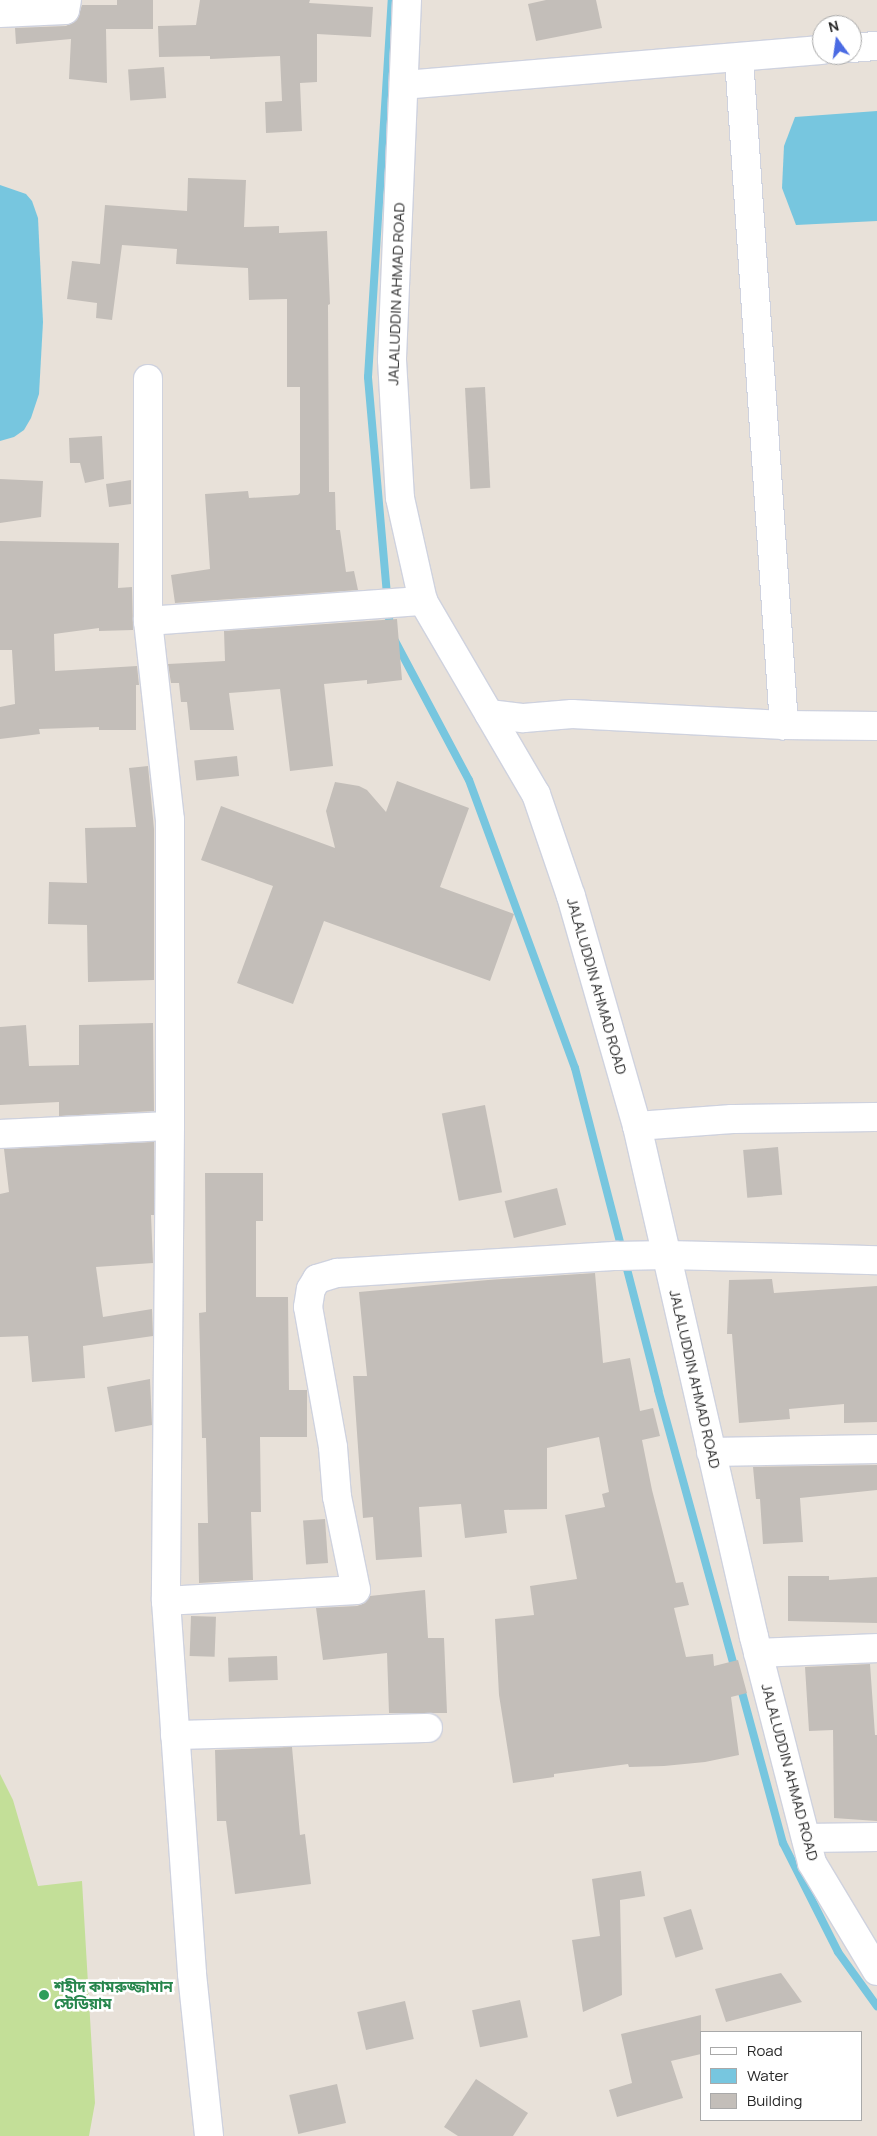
<!DOCTYPE html>
<html>
<head>
<meta charset="utf-8">
<style>
	body { margin:0 }
	#map { position:relative; width:877px; height:2136px; overflow:hidden; background:#e8e1d9; font-family:Manrope,"Noto Sans Bengali",sans-serif }
	div>[style] { position:absolute }
	[style*='--x'] { left:calc(var(--x)*1px); top:calc(var(--y)*1px); width:calc(var(--w)*1px); rotate:calc(var(--a)*1deg) }
	.pitch>* { inset:0; background:#c3df98 }
	.water>* { inset:0; background:#77c6df }
	.stream>* { height:8px; margin:-4px; padding:0 4px; transform-origin:4px; border-radius:4px; background:#77c6df }
	.building>* { inset:0; background:#c3beb9; transform-origin:0 0 }
	.roads { filter:drop-shadow(1px 0 #cfd2de) drop-shadow(-1px 0 #cfd2de) drop-shadow(0 1px #cfd2de) drop-shadow(0 -1px #cfd2de) }
	.minor>* { height:28px; margin:-14px; padding:0 14px; transform-origin:14px; border-radius:14px; background:#fff }
	.dots>* { width:14px; height:14px; translate:-50% -50%; box-sizing:border-box; border:2px solid #fff; border-radius:50% }
	span { translate:-50% -50%; white-space:nowrap; text-align:center; line-height:1.15; -webkit-text-stroke:5px #fff; paint-order:stroke }
	.street-label { font-size:15px; color:#272727 }
	.leisure-label { font-size:15px; color:#27864d; font-weight:700 }
	.left { translate:0 -50%; text-align:left }
	.legend { position:absolute; left:700px; top:2031px; width:162px; height:90px; box-sizing:border-box; background:#fff; border:1px solid #a9a9a9; margin:0; padding:6px 9px; list-style:none; font-size:15px; color:#272727 }
	.legend li { display:flex; align-items:center; gap:10px; height:25px }
	.legend b { width:25px; border:1px solid #a9a9a9 }
	.north { position:absolute; left:812px; top:15px; width:50px; height:50px; box-sizing:border-box; background:#fff; border:1px solid #a9a9a9; border-radius:50%; rotate:346deg; font-size:14px; font-weight:700; line-height:20px; text-align:center; color:#272727 }
	.north::after { content:''; display:block; margin:auto; width:18px; height:22px; background:#4b6be3; clip-path:polygon(50% 0,100% 100%,50% 72%,0 100%) }
</style>
</head>
<body>
<div id="map">
	<div class="pitch">
		<i style="clip-path:polygon(0 1774px,13px 1800px,38px 1886px,82px 1881px,95px 2103px,89px 2136px,0 2136px)"></i>
	</div>
	<div class="water">
		<i style="clip-path:polygon(877px 111px,877px 221px,796px 225px,782px 188px,784px 146px,795px 117px)"></i>
		<i style="clip-path:polygon(0 185px,26px 194px,32px 201px,38px 218px,43px 322px,39px 394px,31px 418px,24px 430px,14px 437px,0 441px)"></i>
	</div>
	<div class="stream">
		<i style="--x:390;--y:629;--w:253;--a:-95"></i>
		<i style="--x:368;--y:377;--w:378;--a:-86.4"></i>
		<i style="--x:395;--y:641;--w:157;--a:62"></i>
		<i style="--x:469;--y:780;--w:307;--a:69.8"></i>
		<i style="--x:575;--y:1068;--w:333;--a:75.5"></i>
		<i style="--x:658;--y:1390;--w:289;--a:74.6"></i>
		<i style="--x:740;--y:1685;--w:164;--a:74.8"></i>
		<i style="--x:783;--y:1843;--w:122;--a:63.2"></i>
		<i style="--x:838;--y:1952;--w:67;--a:54.2"></i>
	</div>
	<div class="building">
		<i style="clip-path:polygon(117px 0,153px 0,153px 29px,106px 29px,107px 83px,69px 79px,71px 39px,16px 44px,15px 28px,66px 26px,77px 20px,82px 5px,117px 5px)"></i>
		<i style="clip-path:polygon(200px 0,310px 0,309px 3px,373px 7px,371px 37px,317px 34px,317px 82px,300px 83px,302px 131px,266px 133px,265px 102px,282px 101px,280px 56px,210px 59px,210px 56px,159px 57px,158px 26px,196px 25px)"></i>
		<i style="clip-path:polygon(546px 0,596px 0,602px 28px,536px 41px,528px 4px)"></i>
		<i style="left:164px;top:67px;width:31px;height:36px;rotate:86deg"></i>
		<i style="clip-path:polygon(188px 178px,246px 180px,244px 227px,279px 226px,279px 233px,327px 231px,330px 304px,328px 305px,329px 492px,335px 492px,336px 530px,340px 530px,346px 572px,354px 571px,358px 590px,175px 603px,171px 575px,210px 569px,205px 494px,248px 491px,249px 498px,298px 495px,300px 493px,300px 387px,287px 387px,287px 299px,249px 300px,248px 268px,176px 264px,177px 249px,122px 245px,112px 320px,96px 318px,97px 303px,67px 299px,72px 261px,100px 264px,105px 205px,187px 211px)"></i>
		<i style="left:485px;top:387px;width:101px;height:20px;rotate:87deg"></i>
		<i style="clip-path:polygon(102px 436px,104px 479px,85px 483px,80px 463px,70px 463px,69px 438px)"></i>
		<i style="clip-path:polygon(0 479px,43px 481px,41px 517px,0 523px)"></i>
		<i style="clip-path:polygon(131px 480px,131px 504px,109px 507px,106px 484px)"></i>
		<i style="clip-path:polygon(0 541px,119px 543px,118px 588px,132px 587px,133px 630px,99px 631px,99px 628px,54px 634px,55px 671px,137px 666px,139px 685px,136px 685px,136px 730px,99px 730px,99px 727px,39px 729px,40px 734px,0 739px,0 707px,15px 704px,12px 650px,0 650px)"></i>
		<i style="clip-path:polygon(397px 619px,402px 680px,367px 684px,367px 680px,324px 684px,333px 766px,290px 771px,280px 689px,229px 693px,234px 730px,190px 730px,187px 702px,181px 702px,179px 683px,171px 683px,168px 664px,225px 661px,224px 631px)"></i>
		<i style="left:237px;top:756px;width:20px;height:43px;rotate:84deg"></i>
		<i style="clip-path:polygon(148px 766px,154px 829px,154px 980px,88px 982px,87px 925px,48px 924px,49px 882px,87px 883px,85px 828px,136px 827px,129px 768px)"></i>
		<i style="clip-path:polygon(397px 781px,469px 808px,440px 887px,514px 914px,490px 981px,324px 921px,293px 1004px,237px 983px,273px 886px,201px 860px,221px 806px,335px 848px,326px 811px,335px 782px,359px 786px,367px 790px,386px 812px)"></i>
		<i style="clip-path:polygon(153px 1023px,154px 1111px,59px 1116px,59px 1102px,0 1105px,0 1027px,26px 1025px,29px 1066px,79px 1065px,79px 1025px)"></i>
		<i style="left:485px;top:1105px;width:89px;height:44px;rotate:79deg"></i>
		<i style="clip-path:polygon(154px 1142px,154px 1215px,151px 1215px,153px 1263px,96px 1267px,103px 1317px,152px 1309px,153px 1336px,83px 1346px,85px 1378px,32px 1382px,28px 1336px,0 1337px,0 1194px,9px 1192px,4px 1149px)"></i>
		<i style="left:778px;top:1147px;width:48px;height:35px;rotate:85deg"></i>
		<i style="clip-path:polygon(205px 1173px,263px 1173px,263px 1221px,256px 1221px,256px 1297px,288px 1297px,289px 1390px,307px 1390px,307px 1437px,260px 1437px,261px 1512px,251px 1512px,253px 1580px,199px 1583px,198px 1523px,208px 1523px,206px 1438px,202px 1438px,199px 1313px,206px 1312px)"></i>
		<i style="left:557px;top:1188px;width:38px;height:54px;rotate:76deg"></i>
		<i style="clip-path:polygon(595px 1273px,603px 1363px,630px 1358px,640px 1411px,653px 1408px,660px 1436px,642px 1440px,652px 1490px,676px 1583px,683px 1582px,689px 1605px,674px 1608px,686px 1657px,713px 1654px,714px 1666px,738px 1660px,747px 1693px,731px 1697px,739px 1755px,705px 1762px,664px 1766px,629px 1767px,628px 1764px,554px 1774px,554px 1777px,513px 1783px,499px 1695px,495px 1619px,534px 1615px,530px 1586px,577px 1579px,565px 1515px,605px 1507px,602px 1494px,609px 1492px,599px 1437px,547px 1448px,547px 1509px,504px 1510px,507px 1533px,465px 1538px,461px 1504px,419px 1507px,422px 1557px,376px 1560px,373px 1517px,363px 1518px,353px 1376px,367px 1376px,359px 1292px,488px 1280px)"></i>
		<i style="clip-path:polygon(772px 1279px,774px 1293px,877px 1286px,877px 1422px,844px 1423px,844px 1404px,789px 1409px,790px 1419px,739px 1423px,732px 1334px,727px 1334px,729px 1280px)"></i>
		<i style="clip-path:polygon(150px 1379px,152px 1425px,115px 1432px,107px 1387px)"></i>
		<i style="clip-path:polygon(877px 1465px,877px 1490px,800px 1498px,803px 1542px,763px 1544px,760px 1499px,756px 1499px,753px 1467px)"></i>
		<i style="left:325px;top:1519px;width:44px;height:22px;rotate:86deg"></i>
		<i style="clip-path:polygon(788px 1576px,829px 1576px,829px 1580px,877px 1577px,877px 1623px,788px 1621px)"></i>
		<i style="clip-path:polygon(425px 1590px,428px 1638px,444px 1638px,447px 1713px,389px 1713px,387px 1653px,323px 1660px,316px 1608px,357px 1606px,365px 1603px,370px 1596px)"></i>
		<i style="left:191px;top:1616px;width:25px;height:40px;rotate:2deg"></i>
		<i style="left:277px;top:1656px;width:24px;height:49px;rotate:88deg"></i>
		<i style="clip-path:polygon(870px 1664px,875px 1735px,877px 1735px,877px 1821px,834px 1818px,833px 1730px,809px 1731px,805px 1667px)"></i>
		<i style="clip-path:polygon(292px 1747px,300px 1835px,305px 1834px,311px 1884px,235px 1894px,226px 1821px,217px 1821px,215px 1750px)"></i>
		<i style="clip-path:polygon(641px 1871px,645px 1896px,620px 1900px,622px 1995px,583px 2012px,572px 1940px,600px 1936px,592px 1879px)"></i>
		<i style="left:691px;top:1909px;width:42px;height:29px;rotate:73deg"></i>
		<i style="clip-path:polygon(781px 1973px,802px 2002px,726px 2022px,715px 1989px)"></i>
		<i style="left:520px;top:2000px;width:38px;height:49px;rotate:78deg"></i>
		<i style="left:405px;top:2001px;width:39px;height:49px;rotate:77deg"></i>
		<i style="clip-path:polygon(701px 2015px,701px 2054px,671px 2061px,683px 2098px,617px 2117px,609px 2090px,632px 2083px,621px 2034px)"></i>
		<i style="clip-path:polygon(476px 2079px,528px 2113px,513px 2136px,458px 2136px,444px 2127px)"></i>
		<i style="left:337px;top:2084px;width:40px;height:49px;rotate:77deg"></i>
	</div>
	<div class="roads">
		<div class="minor">
			<i style="--x:407;--y:0;--w:360;--a:92.4"></i>
			<i style="--x:392;--y:360;--w:138;--a:86.7"></i>
			<i style="--x:400;--y:498;--w:106;--a:77.4"></i>
			<i style="--x:423;--y:601;--w:224;--a:59.7"></i>
			<i style="--x:536;--y:794;--w:108;--a:71.1"></i>
			<i style="--x:571;--y:896;--w:239;--a:74"></i>
			<i style="--x:637;--y:1126;--w:524;--a:77.1"></i>
			<i style="--x:754;--y:1637;--w:233;--a:75.6"></i>
			<i style="--x:812;--y:1863;--w:126;--a:59"></i>
			<i style="--x:0;--y:13;--w:65;--a:-2.6"></i>
			<i style="--x:65;--y:10;--w:10;--a:-79"></i>
			<i style="--x:852;--y:48;--w:25;--a:-5"></i>
			<i style="--x:739;--y:58;--w:669;--a:86.14"></i>
			<i style="--x:404;--y:85;--w:419;--a:-4.8"></i>
			<i style="--x:148;--y:379;--w:242;--a:90"></i>
			<i style="--x:148;--y:621;--w:200;--a:83.7"></i>
			<i style="--x:170;--y:820;--w:306;--a:90"></i>
			<i style="--x:170;--y:1126;--w:475;--a:90.5"></i>
			<i style="--x:166;--y:1601;--w:374;--a:86"></i>
			<i style="--x:192;--y:1974;--w:163;--a:84"></i>
			<i style="--x:148;--y:621;--w:276;--a:-4.2"></i>
			<i style="--x:489;--y:714;--w:35;--a:7"></i>
			<i style="--x:524;--y:718;--w:48;--a:-4.8"></i>
			<i style="--x:572;--y:714;--w:212;--a:3"></i>
			<i style="--x:784;--y:725;--w:93;--a:0.6"></i>
			<i style="--x:637;--y:1126;--w:95;--a:-4.2"></i>
			<i style="--x:732;--y:1119;--w:145;--a:-0.8"></i>
			<i style="--x:0;--y:1134;--w:170;--a:-2.7"></i>
			<i style="--x:711;--y:1452;--w:166;--a:-1"></i>
			<i style="--x:166;--y:1601;--w:190;--a:-3.3"></i>
			<i style="--x:356;--y:1590;--w:95;--a:-101.5"></i>
			<i style="--x:337;--y:1497;--w:50;--a:-94.6"></i>
			<i style="--x:333;--y:1447;--w:142;--a:-100.1"></i>
			<i style="--x:308;--y:1307;--w:18;--a:-81"></i>
			<i style="--x:311;--y:1289;--w:12;--a:-59"></i>
			<i style="--x:317;--y:1279;--w:21;--a:-17"></i>
			<i style="--x:337;--y:1273;--w:281;--a:-3.5"></i>
			<i style="--x:617;--y:1256;--w:50;--a:-1.1"></i>
			<i style="--x:667;--y:1255;--w:210;--a:1.4"></i>
			<i style="--x:758;--y:1653;--w:119;--a:-2.4"></i>
			<i style="--x:175;--y:1735;--w:253;--a:-1.6"></i>
			<i style="--x:806;--y:1838;--w:71;--a:-0.8"></i>
		</div>
	</div>
	<div class="dots">
		<i style="left:44px;top:1995px;background:#2e9e5b"></i>
	</div>
	<div class="street-label">
		<span style="left:396px;top:294px;rotate:-88deg">JALALUDDIN AHMAD ROAD</span>
		<span style="left:597px;top:986px;rotate:74deg">JALALUDDIN AHMAD ROAD</span>
		<span style="left:695px;top:1379px;rotate:77deg">JALALUDDIN AHMAD ROAD</span>
		<span style="left:790px;top:1772px;rotate:75deg">JALALUDDIN AHMAD ROAD</span>
	</div>
	<div class="leisure-label">
		<span class="left" style="left:54px;top:1995px">শহীদ কামরুজ্জামান<br>স্টেডিয়াম</span>
	</div>
	<ul class="legend">
	<li><b style="height:6px;background:#fff"></b>Road</li>
	<li><b style="height:14px;background:#77c6df"></b>Water</li>
	<li><b style="height:14px;background:#c3beb9"></b>Building</li>
	</ul>
	<div class="north">N</div>
</div>
</body>
</html>
